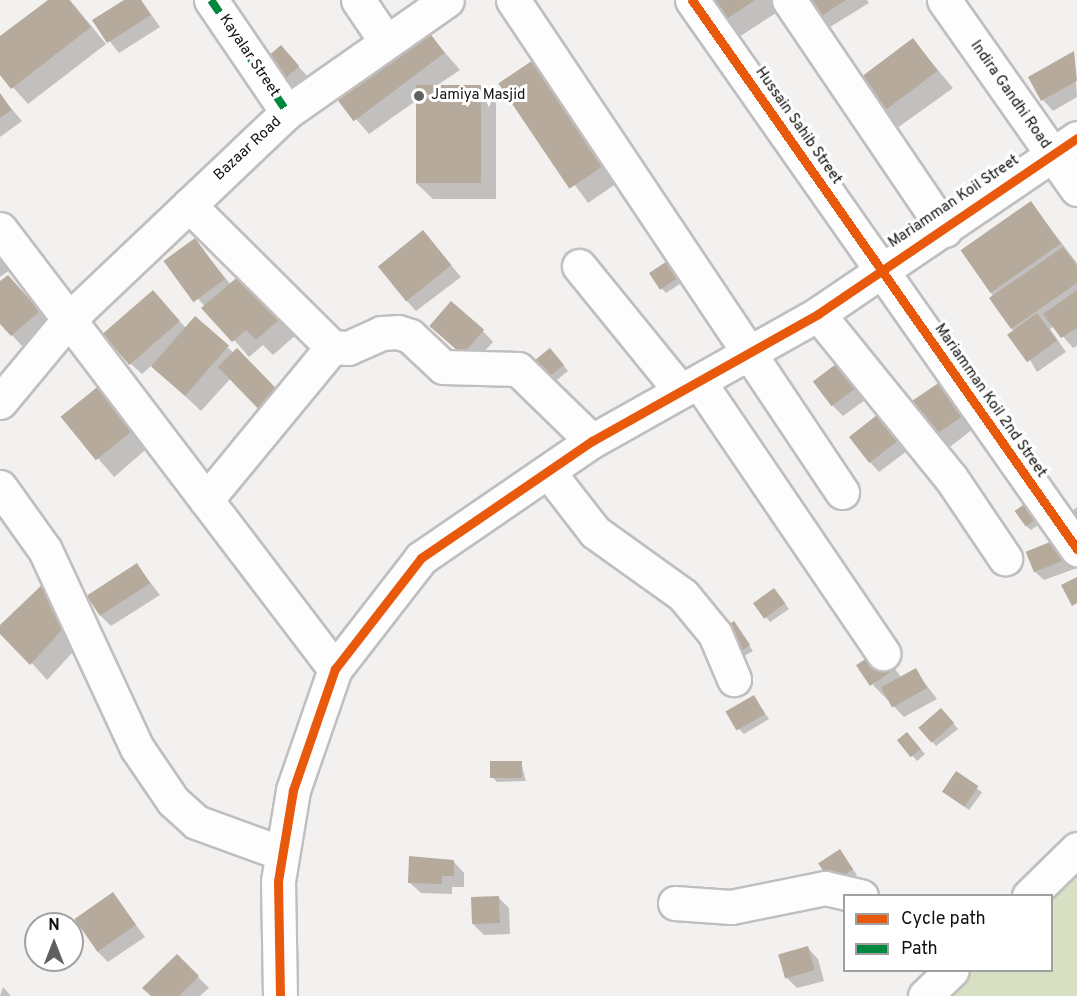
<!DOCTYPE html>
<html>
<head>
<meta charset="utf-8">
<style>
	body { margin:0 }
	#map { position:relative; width:1077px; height:996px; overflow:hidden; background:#f3f1ef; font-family:Overpass,sans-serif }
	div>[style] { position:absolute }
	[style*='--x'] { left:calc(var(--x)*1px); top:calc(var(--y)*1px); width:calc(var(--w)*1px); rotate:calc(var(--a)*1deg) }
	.green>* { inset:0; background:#d8e0c3 }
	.shadow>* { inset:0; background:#0003; transform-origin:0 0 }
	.building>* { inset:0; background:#b6aa9c; transform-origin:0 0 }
	.roads { filter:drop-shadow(2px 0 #c0bebe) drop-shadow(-2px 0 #c0bebe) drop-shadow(0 2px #c0bebe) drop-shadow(0 -2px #c0bebe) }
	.minor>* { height:33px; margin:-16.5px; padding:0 16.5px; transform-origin:16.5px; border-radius:16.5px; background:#fdfdfd }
	.major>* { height:33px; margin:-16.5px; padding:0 16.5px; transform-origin:16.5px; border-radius:16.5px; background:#fdfdfd }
	.quiet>* { height:8px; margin-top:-4px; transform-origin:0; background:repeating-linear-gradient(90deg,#00873e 0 15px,transparent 0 23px) }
	.cycleway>* { height:9px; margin:-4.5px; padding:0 4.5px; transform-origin:4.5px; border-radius:4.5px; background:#e8590c }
	.dots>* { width:16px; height:16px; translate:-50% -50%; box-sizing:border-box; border:3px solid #fff; border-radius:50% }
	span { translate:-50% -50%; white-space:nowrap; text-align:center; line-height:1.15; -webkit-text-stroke:6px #fff; paint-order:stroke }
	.street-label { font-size:15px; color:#131211 }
	.poi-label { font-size:15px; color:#131211 }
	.left { translate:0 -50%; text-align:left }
	.legend { position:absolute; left:843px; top:894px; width:210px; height:78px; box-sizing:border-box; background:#fff; border:2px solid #a1a0a0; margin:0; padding:8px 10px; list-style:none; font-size:18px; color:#131211 }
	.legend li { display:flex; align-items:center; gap:12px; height:30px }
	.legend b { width:30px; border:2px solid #a1a0a0 }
	.north { position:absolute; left:24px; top:912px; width:60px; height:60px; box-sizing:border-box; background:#fff; border:2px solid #a1a0a0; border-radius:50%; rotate:0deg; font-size:16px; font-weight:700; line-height:24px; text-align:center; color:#131211 }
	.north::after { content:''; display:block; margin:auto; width:21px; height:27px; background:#61605f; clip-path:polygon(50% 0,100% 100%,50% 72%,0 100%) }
</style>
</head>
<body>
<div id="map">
	<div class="green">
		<i style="clip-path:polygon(1077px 863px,1077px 996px,938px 996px,964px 971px,1052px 970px,1052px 896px)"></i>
	</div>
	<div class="shadow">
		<i style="clip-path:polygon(50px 0,70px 0,106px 44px,28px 104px,0 73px,0 38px)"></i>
		<i style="clip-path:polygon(126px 0,141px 0,160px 27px,119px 53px,94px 21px)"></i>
		<i style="clip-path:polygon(704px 0,772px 0,779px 11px,736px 39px)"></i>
		<i style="clip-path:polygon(809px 0,867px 0,869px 3px,830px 27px)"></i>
		<i style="clip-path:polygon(429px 34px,460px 70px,436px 86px,480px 87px,496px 103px,496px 199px,433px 199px,416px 183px,417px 100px,369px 134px,339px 99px)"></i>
		<i style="clip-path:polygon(913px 40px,953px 88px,893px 131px,876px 115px)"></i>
		<i style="clip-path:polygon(281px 47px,309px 78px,289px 94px,278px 83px)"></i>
		<i style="clip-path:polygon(1074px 53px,1077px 97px,1053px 111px,1043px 100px)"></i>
		<i style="clip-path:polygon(501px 84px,626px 177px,588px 203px)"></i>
		<i style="clip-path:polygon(0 95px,22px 121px,0 137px)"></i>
		<i style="clip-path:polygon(1031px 203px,1077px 263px,1077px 346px,1073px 348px,1054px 326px,1050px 329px,1066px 352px,1037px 372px,990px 291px)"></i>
		<i style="clip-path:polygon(423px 232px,461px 277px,416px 311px,406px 300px)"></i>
		<i style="clip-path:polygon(195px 240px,231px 285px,257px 292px,296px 335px,273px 355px,263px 345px,249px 357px,165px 261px)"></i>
		<i style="clip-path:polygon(0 247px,14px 267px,0 277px)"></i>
		<i style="clip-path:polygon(674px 258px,689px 278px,666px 293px,661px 288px)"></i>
		<i style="clip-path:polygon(0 283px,18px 287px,49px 323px,22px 346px,0 322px)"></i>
		<i style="clip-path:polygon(163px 303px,186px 328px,195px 318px,287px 401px,270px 418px,231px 378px,201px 411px,152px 365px,142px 374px,131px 364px)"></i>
		<i style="clip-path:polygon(483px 331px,493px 342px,473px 364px,441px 336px)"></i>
		<i style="clip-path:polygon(555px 354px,568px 371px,547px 388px)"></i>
		<i style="clip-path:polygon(844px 360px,872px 395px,843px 416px,832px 405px)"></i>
		<i style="left:942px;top:382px;width:56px;height:42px;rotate:52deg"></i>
		<i style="left:100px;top:386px;width:78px;height:49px;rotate:49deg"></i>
		<i style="clip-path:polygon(886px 410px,915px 445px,879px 472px,869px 461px)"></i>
		<i style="clip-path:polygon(1034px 499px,1049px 518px,1031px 530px,1026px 526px)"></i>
		<i style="clip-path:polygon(1077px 507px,1077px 535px,1064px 518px)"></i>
		<i style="clip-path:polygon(1071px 550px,1077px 568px,1044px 580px,1033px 570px)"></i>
		<i style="clip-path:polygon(137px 565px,160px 595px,111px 626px,100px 615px)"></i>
		<i style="clip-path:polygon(779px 595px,789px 609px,770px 622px,755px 604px)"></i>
		<i style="clip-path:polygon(63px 598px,86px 638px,47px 680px,0 627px)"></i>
		<i style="clip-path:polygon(734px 623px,753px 651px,737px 660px)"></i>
		<i style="clip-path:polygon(890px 662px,901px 677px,915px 670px,937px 699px,904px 717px,873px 685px)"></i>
		<i style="clip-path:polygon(754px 697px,769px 719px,744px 734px,739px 729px)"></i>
		<i style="clip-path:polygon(946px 714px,958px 729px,936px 746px,920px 727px)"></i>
		<i style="clip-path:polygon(912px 739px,925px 754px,917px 761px,899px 740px)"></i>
		<i style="clip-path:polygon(521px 762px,526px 781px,497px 782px,492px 777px)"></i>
		<i style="left:957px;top:774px;width:31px;height:22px;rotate:36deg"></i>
		<i style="clip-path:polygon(840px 851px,857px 875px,838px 887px)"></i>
		<i style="clip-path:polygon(454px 862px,464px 873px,464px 887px,452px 887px,452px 894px,421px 893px,410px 883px)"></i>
		<i style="clip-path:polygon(113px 894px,145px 937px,108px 962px,97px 951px)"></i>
		<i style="clip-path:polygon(499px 898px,509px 908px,510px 934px,484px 935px,473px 924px)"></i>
		<i style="clip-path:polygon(808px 948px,818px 959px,824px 981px,797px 988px,786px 977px)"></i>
		<i style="clip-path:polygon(177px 956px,209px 988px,200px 996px,153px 996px)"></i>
		<i style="clip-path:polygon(3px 987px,11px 996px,0 996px)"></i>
	</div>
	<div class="building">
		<i style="clip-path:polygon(48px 0,69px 0,91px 27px,11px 89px,0 75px,0 36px)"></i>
		<i style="clip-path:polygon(124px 0,141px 0,151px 15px,107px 43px,92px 20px)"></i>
		<i style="clip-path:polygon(702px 0,755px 0,719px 24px)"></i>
		<i style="clip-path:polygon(808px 0,846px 0,818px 18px)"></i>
		<i style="left:429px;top:32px;width:26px;height:114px;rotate:53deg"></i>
		<i style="left:913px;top:38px;width:41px;height:77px;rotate:53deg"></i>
		<i style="left:281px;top:45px;width:28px;height:28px;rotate:49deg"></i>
		<i style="clip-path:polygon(1074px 51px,1077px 81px,1041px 101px,1028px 77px)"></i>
		<i style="left:539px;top:56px;width:127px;height:49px;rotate:56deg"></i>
		<i style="left:416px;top:85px;width:65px;height:98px"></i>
		<i style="clip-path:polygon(0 93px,12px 110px,0 118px)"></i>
		<i style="left:1031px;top:201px;width:52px;height:86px;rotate:55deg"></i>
		<i style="left:423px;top:230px;width:45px;height:58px;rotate:51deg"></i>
		<i style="left:195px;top:238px;width:51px;height:39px;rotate:54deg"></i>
		<i style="clip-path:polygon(1063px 247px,1077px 266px,1077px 283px,1011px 329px,989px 298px)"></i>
		<i style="left:675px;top:256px;width:20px;height:31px;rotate:57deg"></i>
		<i style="clip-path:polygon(241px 274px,281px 318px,256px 340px,246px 330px,232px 342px,201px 308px)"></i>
		<i style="clip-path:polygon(8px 275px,40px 311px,11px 336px,0 324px,0 281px)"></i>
		<i style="left:153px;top:290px;width:41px;height:67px;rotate:49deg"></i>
		<i style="clip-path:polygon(1077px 290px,1077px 328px,1061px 338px,1043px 314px)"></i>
		<i style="left:451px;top:301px;width:44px;height:33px;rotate:41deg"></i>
		<i style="left:1037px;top:313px;width:34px;height:37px;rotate:54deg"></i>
		<i style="left:195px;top:316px;width:45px;height:67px;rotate:41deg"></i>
		<i style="left:237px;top:348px;width:59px;height:27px;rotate:46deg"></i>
		<i style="left:550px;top:348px;width:22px;height:31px;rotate:51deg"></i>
		<i style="left:844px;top:358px;width:31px;height:39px;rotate:53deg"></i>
		<i style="left:943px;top:380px;width:41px;height:46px;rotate:56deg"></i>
		<i style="left:101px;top:384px;width:56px;height:52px;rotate:51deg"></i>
		<i style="left:886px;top:408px;width:33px;height:47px;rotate:52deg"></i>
		<i style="left:1034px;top:497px;width:19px;height:24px;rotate:54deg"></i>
		<i style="left:1060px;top:538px;width:22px;height:37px;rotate:68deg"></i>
		<i style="left:137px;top:563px;width:24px;height:60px;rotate:57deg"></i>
		<i style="clip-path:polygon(1077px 577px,1077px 603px,1072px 606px,1061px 585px)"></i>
		<i style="clip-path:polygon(47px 580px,70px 621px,30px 665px,0 634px,0 625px)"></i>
		<i style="left:774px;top:588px;width:19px;height:26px;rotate:54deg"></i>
		<i style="left:734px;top:621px;width:29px;height:22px;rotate:56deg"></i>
		<i style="left:880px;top:649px;width:25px;height:29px;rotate:56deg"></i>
		<i style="left:916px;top:668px;width:23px;height:40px;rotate:61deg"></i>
		<i style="left:754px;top:695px;width:22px;height:33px;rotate:60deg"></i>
		<i style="left:941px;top:708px;width:20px;height:30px;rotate:49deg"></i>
		<i style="left:907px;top:732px;width:22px;height:13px;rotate:51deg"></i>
		<i style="left:490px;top:761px;width:32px;height:17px"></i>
		<i style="left:956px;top:771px;width:27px;height:25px;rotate:34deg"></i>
		<i style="left:840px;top:849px;width:24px;height:26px;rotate:57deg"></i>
		<i style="clip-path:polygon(409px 856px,454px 860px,454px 876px,442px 876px,442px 884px,408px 883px)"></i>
		<i style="left:113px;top:892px;width:40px;height:47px;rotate:55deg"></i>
		<i style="left:499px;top:896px;width:27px;height:28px;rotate:88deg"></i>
		<i style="left:808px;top:946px;width:25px;height:31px;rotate:74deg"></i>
		<i style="clip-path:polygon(177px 954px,199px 976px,179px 996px,151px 996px,142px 988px)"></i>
	</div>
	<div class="roads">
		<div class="minor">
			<i style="--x:211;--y:0;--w:135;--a:55.8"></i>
			<i style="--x:358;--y:0;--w:48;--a:56"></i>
			<i style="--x:513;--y:0;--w:592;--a:56.23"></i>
			<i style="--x:692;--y:0;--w:671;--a:54.96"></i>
			<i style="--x:789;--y:0;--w:278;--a:55.9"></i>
			<i style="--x:189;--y:205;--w:202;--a:44.8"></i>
			<i style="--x:332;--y:347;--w:16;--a:4"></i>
			<i style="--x:348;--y:348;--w:36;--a:-24"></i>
			<i style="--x:381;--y:333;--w:17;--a:-3"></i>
			<i style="--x:398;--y:332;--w:13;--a:18"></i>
			<i style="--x:410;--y:336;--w:45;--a:43.2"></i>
			<i style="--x:443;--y:367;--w:75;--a:1.5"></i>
			<i style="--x:518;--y:369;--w:103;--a:44.2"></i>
			<i style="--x:0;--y:229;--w:553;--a:52.72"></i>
			<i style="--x:579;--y:266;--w:159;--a:50.9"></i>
			<i style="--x:818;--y:314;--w:211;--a:51"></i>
			<i style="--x:951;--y:478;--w:97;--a:56"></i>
			<i style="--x:699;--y:382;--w:328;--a:55.8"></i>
			<i style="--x:0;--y:402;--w:107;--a:-50.3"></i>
			<i style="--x:68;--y:320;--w:302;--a:-43.5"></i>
			<i style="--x:287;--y:112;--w:195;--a:-35"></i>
			<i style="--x:550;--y:474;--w:73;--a:52.2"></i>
			<i style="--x:595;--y:532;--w:108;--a:35.6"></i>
			<i style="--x:683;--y:595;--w:50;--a:50.6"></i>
			<i style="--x:715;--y:634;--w:49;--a:67.1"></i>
			<i style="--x:0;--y:487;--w:77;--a:54.5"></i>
			<i style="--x:45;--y:550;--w:218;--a:65.1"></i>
			<i style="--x:137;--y:748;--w:64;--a:55.8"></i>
			<i style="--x:173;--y:801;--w:31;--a:42"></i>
			<i style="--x:196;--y:822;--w:90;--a:20"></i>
			<i style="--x:206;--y:500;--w:198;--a:-50.5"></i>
			<i style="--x:1029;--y:896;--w:67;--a:-44.4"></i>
			<i style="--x:675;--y:903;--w:56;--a:4.1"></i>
			<i style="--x:731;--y:907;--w:96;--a:-11.4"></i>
			<i style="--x:825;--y:888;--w:37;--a:13"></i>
			<i style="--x:280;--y:996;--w:115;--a:-91"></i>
			<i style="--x:278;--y:881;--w:92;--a:-80.6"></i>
			<i style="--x:293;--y:790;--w:128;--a:-70.9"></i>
			<i style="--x:335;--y:669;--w:140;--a:-52.2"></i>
			<i style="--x:421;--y:558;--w:207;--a:-34.4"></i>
			<i style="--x:592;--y:441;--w:259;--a:-29.3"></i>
			<i style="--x:818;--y:314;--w:313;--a:-34.2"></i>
			<i style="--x:925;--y:996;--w:37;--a:-44"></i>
		</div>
		<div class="major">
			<i style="--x:944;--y:0;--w:231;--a:54.9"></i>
		</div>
	</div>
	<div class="quiet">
		<i style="--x:211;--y:0;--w:135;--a:55.8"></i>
	</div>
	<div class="cycleway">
		<i style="--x:692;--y:0;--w:671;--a:54.96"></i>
		<i style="--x:280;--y:996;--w:115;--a:-91"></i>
		<i style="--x:278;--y:881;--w:92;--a:-80.6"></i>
		<i style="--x:293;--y:790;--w:128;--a:-70.9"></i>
		<i style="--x:335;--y:669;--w:140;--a:-52.2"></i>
		<i style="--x:421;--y:558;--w:207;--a:-34.4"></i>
		<i style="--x:592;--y:441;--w:259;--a:-29.3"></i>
		<i style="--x:818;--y:314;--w:313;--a:-34.2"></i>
	</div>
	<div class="dots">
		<i style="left:419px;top:96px;background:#61605f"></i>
	</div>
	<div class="street-label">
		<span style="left:249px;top:56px;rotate:56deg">Kayalar Street</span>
		<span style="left:1010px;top:95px;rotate:55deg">Indira Gandhi Road</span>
		<span style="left:798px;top:126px;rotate:55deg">Hussain Sahib Street</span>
		<span style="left:248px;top:149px;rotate:-43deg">Bazaar Road</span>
		<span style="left:954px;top:202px;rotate:-34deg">Mariamman Koil Street</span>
		<span style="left:990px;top:401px;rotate:55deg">Mariamman Koil 2nd Street</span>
	</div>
	<div class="poi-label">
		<span class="left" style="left:431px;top:96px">Jamiya Masjid</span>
	</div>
	<ul class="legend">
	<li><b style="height:8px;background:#e8590c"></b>Cycle path</li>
	<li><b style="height:8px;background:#00873e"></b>Path</li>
	</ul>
	<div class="north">N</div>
</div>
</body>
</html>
